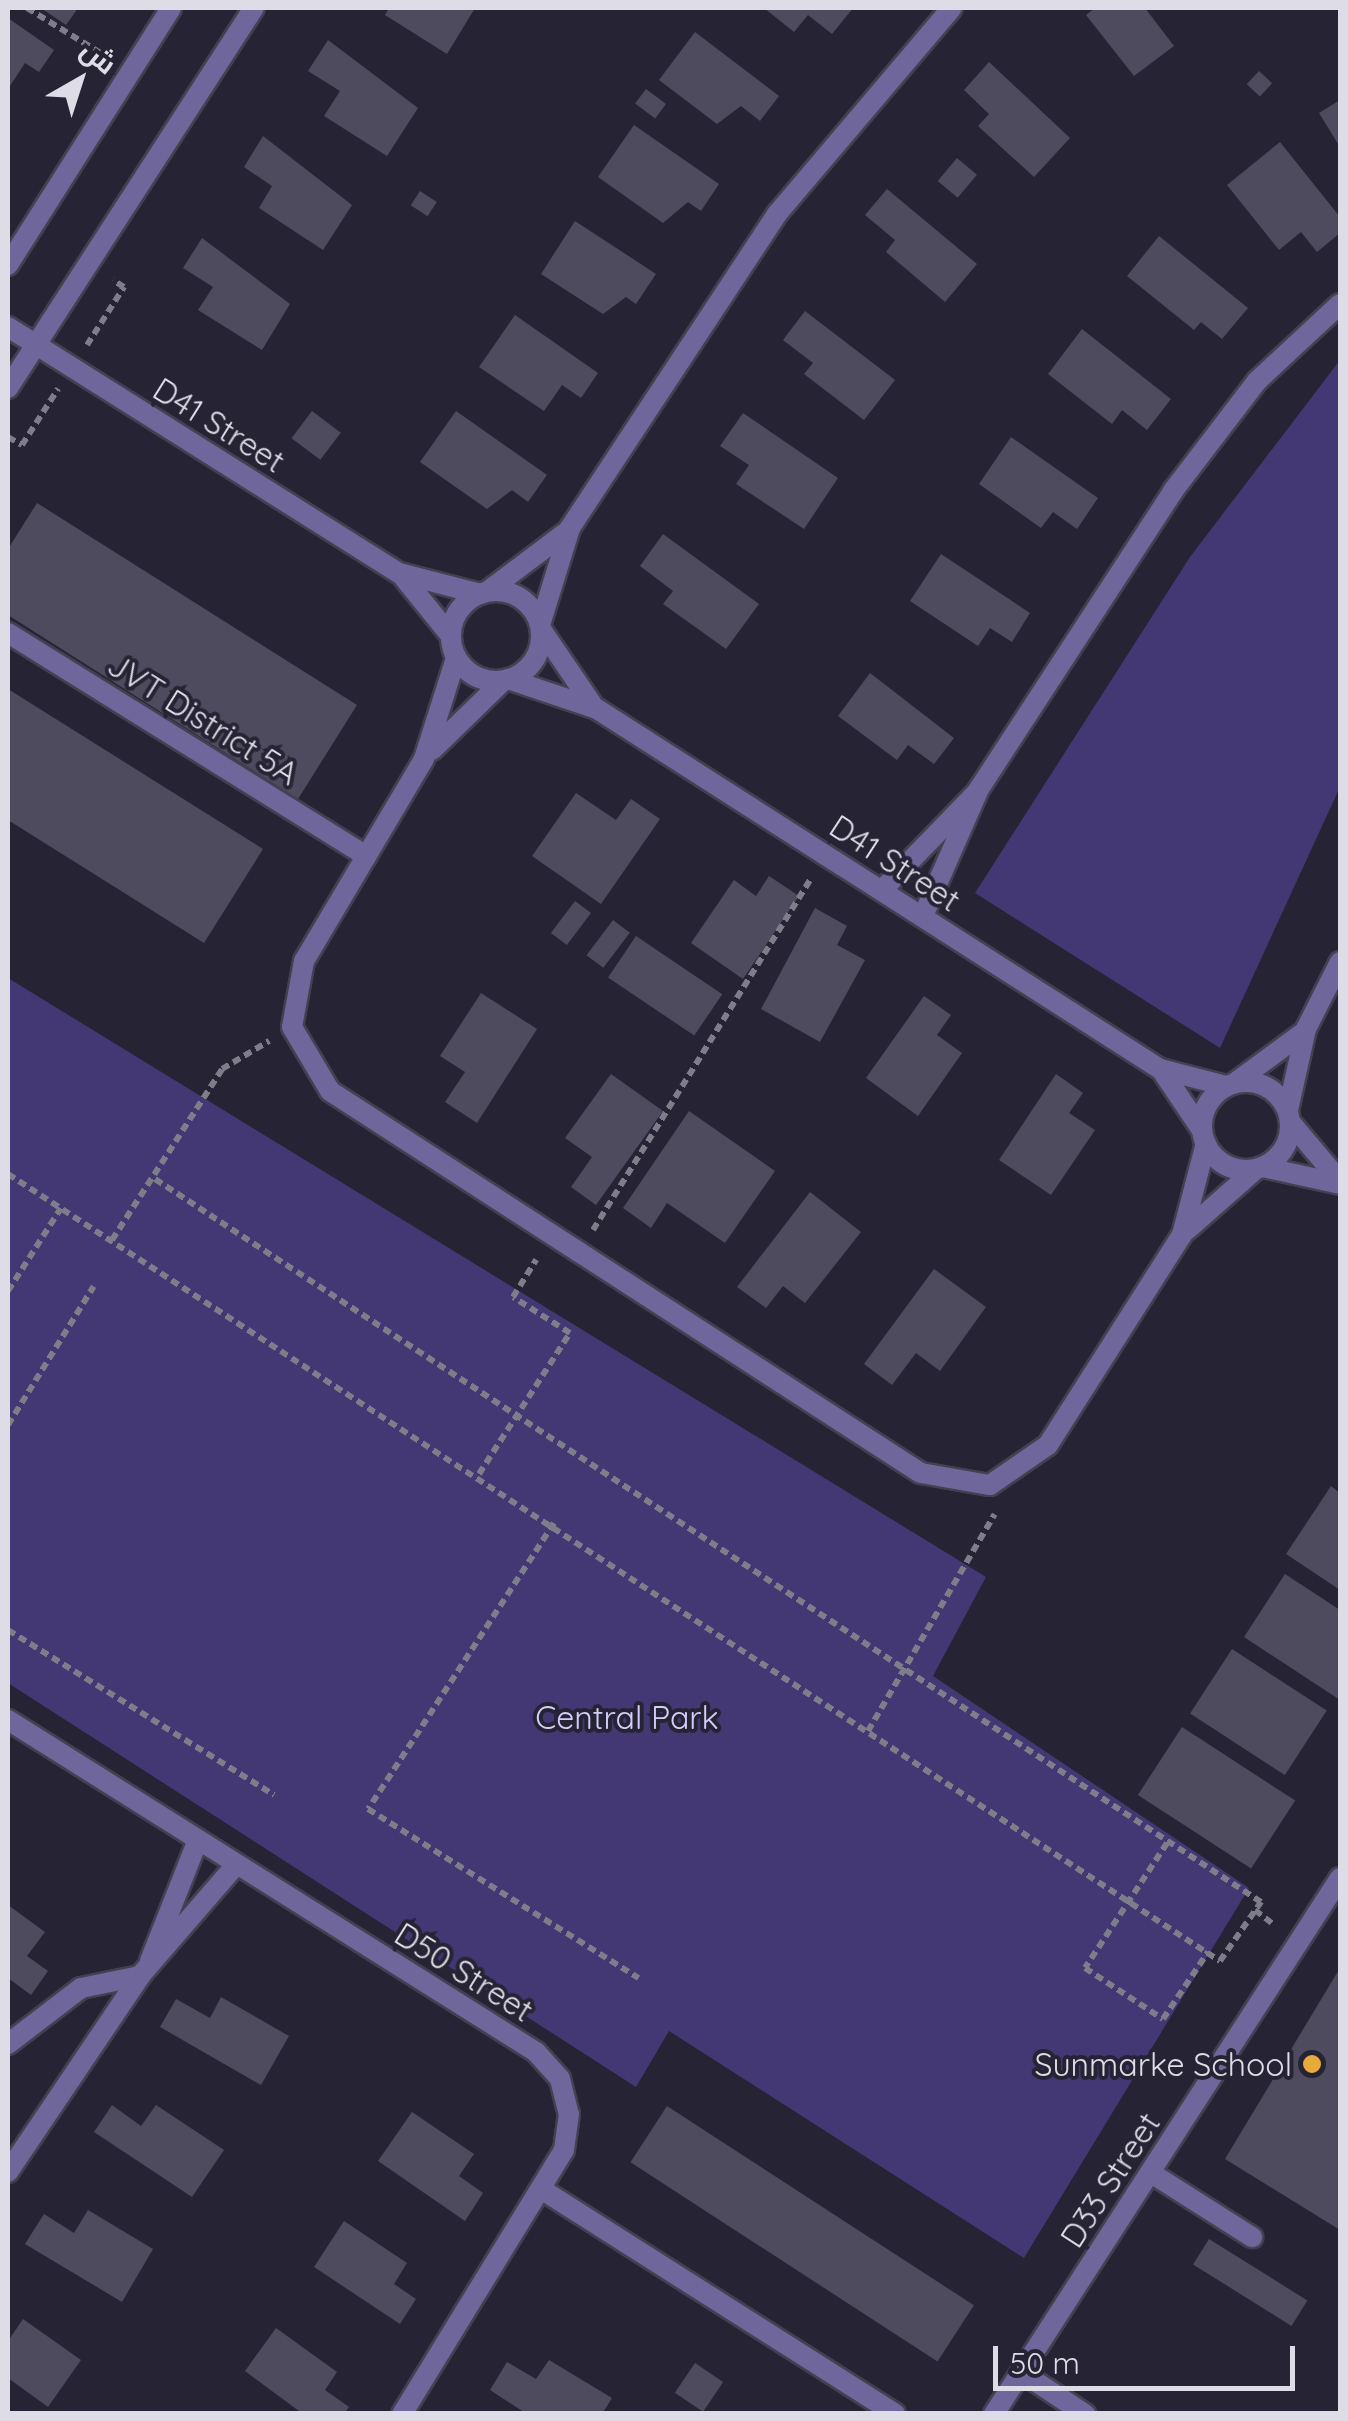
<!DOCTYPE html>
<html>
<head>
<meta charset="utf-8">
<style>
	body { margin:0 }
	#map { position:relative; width:1348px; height:2421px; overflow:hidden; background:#262434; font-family:Quicksand,Cairo,sans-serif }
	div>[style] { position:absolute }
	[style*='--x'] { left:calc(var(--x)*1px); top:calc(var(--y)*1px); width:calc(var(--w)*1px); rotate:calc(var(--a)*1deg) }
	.green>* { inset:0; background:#433774 }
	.building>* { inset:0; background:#4d4b5d; transform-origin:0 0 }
	.path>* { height:6px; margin-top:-3px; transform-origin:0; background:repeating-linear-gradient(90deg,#7e7d8a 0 8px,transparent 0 13px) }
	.roads { filter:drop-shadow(2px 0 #434151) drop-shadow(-2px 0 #434151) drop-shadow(0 2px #434151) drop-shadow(0 -2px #434151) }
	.service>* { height:20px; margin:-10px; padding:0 10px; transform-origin:10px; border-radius:10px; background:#6f679c }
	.minor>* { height:20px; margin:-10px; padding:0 10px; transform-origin:10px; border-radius:10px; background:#6f679c }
	.minor>.ring { margin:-10px; padding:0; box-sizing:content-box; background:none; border:20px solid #6f679c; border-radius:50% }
	.tertiary>* { height:20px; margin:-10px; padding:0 10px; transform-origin:10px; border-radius:10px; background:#6f679c }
	.dots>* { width:28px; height:28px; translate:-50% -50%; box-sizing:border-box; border:5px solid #262434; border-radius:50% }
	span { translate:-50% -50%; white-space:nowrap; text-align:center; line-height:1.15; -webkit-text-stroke:8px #262434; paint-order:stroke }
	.street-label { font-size:32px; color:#dddce7 }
	.park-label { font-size:32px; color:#d2cdf9 }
	.poi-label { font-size:32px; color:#dddce7 }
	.right { translate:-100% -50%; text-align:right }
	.frame { position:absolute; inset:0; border:10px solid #dddce7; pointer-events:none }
	.north { position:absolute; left:30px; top:30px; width:100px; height:100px; -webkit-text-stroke:8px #262434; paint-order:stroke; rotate:39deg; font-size:28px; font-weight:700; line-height:40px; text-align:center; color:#dddce7 }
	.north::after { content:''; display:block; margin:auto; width:35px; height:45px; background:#dddce7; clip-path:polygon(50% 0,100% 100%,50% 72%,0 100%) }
	.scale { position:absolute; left:993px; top:2346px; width:302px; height:45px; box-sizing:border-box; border:5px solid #dddce7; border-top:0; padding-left:12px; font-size:30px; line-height:35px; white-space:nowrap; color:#dddce7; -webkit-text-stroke:8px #262434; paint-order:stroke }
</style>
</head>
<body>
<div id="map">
	<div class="green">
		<i style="clip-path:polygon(1340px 360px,1340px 787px,1220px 1048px,975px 893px,1190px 557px)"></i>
		<i style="clip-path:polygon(8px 978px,986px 1577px,933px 1676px,1249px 1888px,1024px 2258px,669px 2031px,636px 2087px,8px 1683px)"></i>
	</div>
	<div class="building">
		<i style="clip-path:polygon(41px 8px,78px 8px,66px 25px)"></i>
		<i style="clip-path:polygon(389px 8px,475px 8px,447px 54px,385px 15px)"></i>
		<i style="clip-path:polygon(764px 8px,853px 8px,832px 34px,808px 15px,794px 32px)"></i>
		<i style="clip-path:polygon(1095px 8px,1145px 8px,1174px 46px,1134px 76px,1086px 15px)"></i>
		<i style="clip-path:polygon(8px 18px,54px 50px,39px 72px,25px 63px,8px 89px)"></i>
		<i style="clip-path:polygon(695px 32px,779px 96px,760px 121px,741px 106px,717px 124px,659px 80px)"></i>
		<i style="clip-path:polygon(328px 40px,418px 108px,387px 156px,324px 116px,340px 91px,308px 71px)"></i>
		<i style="clip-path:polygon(989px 62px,1070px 138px,1034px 177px,978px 126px,989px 114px,964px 90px)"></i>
		<i style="left:1259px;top:71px;width:18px;height:18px;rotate:43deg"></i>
		<i style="left:646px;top:89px;width:25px;height:18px;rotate:37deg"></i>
		<i style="clip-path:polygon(1340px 100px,1340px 147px,1319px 113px)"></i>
		<i style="clip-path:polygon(634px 125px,719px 184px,701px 211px,688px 202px,663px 223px,598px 177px)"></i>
		<i style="clip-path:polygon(263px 136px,352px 205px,323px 250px,259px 208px,272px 186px,244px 167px)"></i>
		<i style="clip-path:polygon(1280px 142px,1340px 217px,1340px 233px,1317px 252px,1301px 232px,1279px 250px,1227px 185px)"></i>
		<i style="left:957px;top:158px;width:26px;height:30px;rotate:40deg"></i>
		<i style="clip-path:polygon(887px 189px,977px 264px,945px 302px,886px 252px,895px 240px,865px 215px)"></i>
		<i style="left:420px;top:191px;width:20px;height:17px;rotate:33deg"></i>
		<i style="clip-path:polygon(575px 221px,656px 274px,636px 304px,626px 297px,603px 314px,541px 274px)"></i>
		<i style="clip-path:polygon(1159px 236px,1248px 308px,1222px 339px,1201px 322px,1194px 330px,1127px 276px)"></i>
		<i style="clip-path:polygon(202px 238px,290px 304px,262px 350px,198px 310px,213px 287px,183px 268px)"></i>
		<i style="clip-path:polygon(805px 311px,895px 380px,864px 420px,804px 374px,813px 363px,783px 340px)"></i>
		<i style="clip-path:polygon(515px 315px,598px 373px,581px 398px,562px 385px,544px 411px,479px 367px)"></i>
		<i style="clip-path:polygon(1082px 329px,1171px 399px,1147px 430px,1122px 410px,1112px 424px,1048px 374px)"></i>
		<i style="left:312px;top:411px;width:36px;height:34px;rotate:37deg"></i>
		<i style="clip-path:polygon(456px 411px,547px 475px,528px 502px,512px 490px,487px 509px,420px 462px)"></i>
		<i style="clip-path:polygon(743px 413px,838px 478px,804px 529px,736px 484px,749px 465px,720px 446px)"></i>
		<i style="clip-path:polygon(1011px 437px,1098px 498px,1077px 529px,1053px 512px,1041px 528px,979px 484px)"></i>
		<i style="clip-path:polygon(37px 503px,357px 705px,298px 799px,8px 615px,8px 549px)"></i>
		<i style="clip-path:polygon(663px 534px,759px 604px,726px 649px,663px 604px,673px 591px,640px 566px)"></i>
		<i style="clip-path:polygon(941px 554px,1030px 613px,1012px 642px,990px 628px,978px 646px,910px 601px)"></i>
		<i style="clip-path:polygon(870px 673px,954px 738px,934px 764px,908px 745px,897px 760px,838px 716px)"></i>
		<i style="clip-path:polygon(8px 689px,263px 849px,204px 943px,8px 820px)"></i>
		<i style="clip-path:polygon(576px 793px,616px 820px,631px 799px,660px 819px,601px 904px,532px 856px)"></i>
		<i style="clip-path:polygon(769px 876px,799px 896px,743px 979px,691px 943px,734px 880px,756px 896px)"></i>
		<i style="left:575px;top:901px;width:20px;height:40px;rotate:37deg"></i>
		<i style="clip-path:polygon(815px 908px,847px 926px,837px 945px,865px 960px,820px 1042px,761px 1009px)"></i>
		<i style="left:613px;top:920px;width:21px;height:44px;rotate:37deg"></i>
		<i style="left:636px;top:936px;width:104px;height:50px;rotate:34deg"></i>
		<i style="clip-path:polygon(481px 993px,537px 1029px,477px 1123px,445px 1102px,465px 1072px,440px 1056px)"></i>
		<i style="clip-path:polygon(924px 996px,951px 1015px,937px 1035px,962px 1053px,918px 1116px,866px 1078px)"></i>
		<i style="clip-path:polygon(611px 1074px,663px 1111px,596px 1205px,571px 1187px,592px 1157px,565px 1138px)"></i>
		<i style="clip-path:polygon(1056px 1074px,1083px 1093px,1069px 1113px,1095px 1130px,1051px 1195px,999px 1160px)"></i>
		<i style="clip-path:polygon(689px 1111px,775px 1171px,725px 1243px,667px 1203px,651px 1228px,623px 1208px)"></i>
		<i style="clip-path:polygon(810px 1192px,861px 1232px,805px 1303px,783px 1286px,766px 1308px,737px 1287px)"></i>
		<i style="clip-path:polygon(934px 1269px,986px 1307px,940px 1371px,916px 1353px,892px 1385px,864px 1364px)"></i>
		<i style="clip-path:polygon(1331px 1486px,1340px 1493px,1340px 1590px,1286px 1554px)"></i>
		<i style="clip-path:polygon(1285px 1574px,1340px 1610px,1340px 1700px,1244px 1637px)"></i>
		<i style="left:1232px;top:1649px;width:113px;height:77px;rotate:33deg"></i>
		<i style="left:1182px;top:1727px;width:135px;height:81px;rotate:33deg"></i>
		<i style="clip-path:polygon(8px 1905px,45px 1932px,27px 1956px,48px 1971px,31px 1995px,8px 1978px)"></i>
		<i style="clip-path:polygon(1340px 1968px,1340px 2230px,1225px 2159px)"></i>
		<i style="clip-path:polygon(221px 1997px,289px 2036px,261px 2085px,160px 2027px,176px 1999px,210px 2018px)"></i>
		<i style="clip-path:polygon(112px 2105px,141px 2126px,156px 2105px,224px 2150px,192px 2197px,94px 2132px)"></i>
		<i style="left:667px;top:2106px;width:366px;height:67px;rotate:33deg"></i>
		<i style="clip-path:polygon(412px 2112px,474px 2154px,459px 2176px,483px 2193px,465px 2221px,378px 2161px)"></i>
		<i style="clip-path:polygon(88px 2210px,153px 2249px,122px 2302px,25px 2244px,44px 2214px,74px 2233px)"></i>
		<i style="clip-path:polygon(344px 2221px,407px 2263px,394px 2284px,416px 2299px,400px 2324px,314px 2267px)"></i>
		<i style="left:1209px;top:2239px;width:116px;height:30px;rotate:32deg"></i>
		<i style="clip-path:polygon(23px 2319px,81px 2360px,48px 2407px,8px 2378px,8px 2341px)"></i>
		<i style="clip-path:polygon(276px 2328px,337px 2372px,325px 2390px,349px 2407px,344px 2414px,303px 2414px,245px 2371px)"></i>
		<i style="clip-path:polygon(549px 2360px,612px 2398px,602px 2414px,527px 2414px,490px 2390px,507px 2362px,536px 2379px)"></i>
		<i style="left:695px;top:2363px;width:34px;height:36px;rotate:34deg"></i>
	</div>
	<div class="path">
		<i style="--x:27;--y:8;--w:94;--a:31.5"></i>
		<i style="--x:87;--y:345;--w:69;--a:-57.5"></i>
		<i style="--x:124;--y:287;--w:13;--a:-148"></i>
		<i style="--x:8;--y:437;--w:16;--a:30"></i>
		<i style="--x:22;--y:445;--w:67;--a:-57.3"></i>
		<i style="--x:8;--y:1174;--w:1445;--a:33"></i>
		<i style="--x:1220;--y:1961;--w:72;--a:-55.2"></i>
		<i style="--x:1261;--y:1902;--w:1325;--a:-146.83"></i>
		<i style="--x:593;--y:1230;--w:412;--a:-58.2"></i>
		<i style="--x:112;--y:1240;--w:203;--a:-57.2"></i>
		<i style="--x:222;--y:1069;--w:55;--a:-30.8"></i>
		<i style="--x:8;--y:1291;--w:98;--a:-57.4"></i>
		<i style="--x:8;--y:1425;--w:163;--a:-58.3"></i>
		<i style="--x:479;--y:1474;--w:168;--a:-57.2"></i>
		<i style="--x:570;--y:1333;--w:67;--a:-147.7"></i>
		<i style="--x:513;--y:1297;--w:44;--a:-58.1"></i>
		<i style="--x:554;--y:1523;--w:341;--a:123"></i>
		<i style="--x:368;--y:1809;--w:319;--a:32"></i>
		<i style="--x:8;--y:1630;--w:313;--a:31.8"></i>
		<i style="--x:868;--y:1731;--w:251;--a:-59.7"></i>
		<i style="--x:1167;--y:1843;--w:149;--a:123.3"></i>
		<i style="--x:1085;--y:1968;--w:93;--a:33.2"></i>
		<i style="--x:1163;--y:2019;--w:81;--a:-56.1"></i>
		<i style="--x:1255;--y:1910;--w:24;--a:38"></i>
	</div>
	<div class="roads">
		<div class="service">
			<i style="--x:8;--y:633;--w:422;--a:31.9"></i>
			<i style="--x:1151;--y:2173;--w:120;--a:32.4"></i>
		</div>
		<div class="minor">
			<i style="--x:8;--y:327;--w:462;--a:32.2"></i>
			<i style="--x:399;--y:573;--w:84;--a:14.5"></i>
			<i style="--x:404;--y:578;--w:73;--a:51.1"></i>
			<i class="ring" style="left:451px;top:591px;width:70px;height:70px"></i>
			<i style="--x:488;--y:591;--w:96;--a:-37"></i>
			<i style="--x:540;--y:625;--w:102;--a:-72.8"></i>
			<i style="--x:570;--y:528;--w:376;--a:-56.6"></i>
			<i style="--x:777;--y:214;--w:270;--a:-49.7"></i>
			<i style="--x:541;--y:629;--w:91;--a:55.8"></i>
			<i style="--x:456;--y:658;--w:106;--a:107.6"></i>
			<i style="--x:424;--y:759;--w:235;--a:120.7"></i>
			<i style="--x:304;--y:961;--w:67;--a:100.3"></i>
			<i style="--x:292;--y:1027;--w:74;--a:59.3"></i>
			<i style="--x:330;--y:1091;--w:297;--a:32.9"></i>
			<i style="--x:579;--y:1252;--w:407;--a:32.9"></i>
			<i style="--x:921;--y:1473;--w:70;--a:9.9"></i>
			<i style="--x:990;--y:1485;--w:70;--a:-34.6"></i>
			<i style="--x:1048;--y:1445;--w:249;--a:-57.5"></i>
			<i style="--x:1182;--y:1235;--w:95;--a:-75.4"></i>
			<i style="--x:508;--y:679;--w:94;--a:18.6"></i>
			<i style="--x:597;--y:709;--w:668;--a:32.6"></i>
			<i style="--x:1160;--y:1069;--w:68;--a:14.4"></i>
			<i style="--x:432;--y:750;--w:100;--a:-44.2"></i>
			<i style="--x:883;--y:889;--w:136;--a:-45.9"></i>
			<i style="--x:923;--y:916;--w:139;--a:-66.2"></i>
			<i style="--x:979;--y:789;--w:356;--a:-56.9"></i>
			<i style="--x:1173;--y:491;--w:138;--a:-52.6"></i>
			<i style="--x:1257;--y:381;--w:113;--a:-42.9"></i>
			<i style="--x:1164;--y:1074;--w:66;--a:56.1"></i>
			<i class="ring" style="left:1202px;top:1082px;width:68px;height:68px"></i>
			<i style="--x:1236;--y:1082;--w:81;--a:-36.4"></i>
			<i style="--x:1288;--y:1110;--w:83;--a:-77.5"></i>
			<i style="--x:1306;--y:1029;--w:75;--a:-63.1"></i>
			<i style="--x:1291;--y:1123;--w:75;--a:49.9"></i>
			<i style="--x:1263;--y:1167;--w:79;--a:12.4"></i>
			<i style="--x:1187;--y:1230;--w:92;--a:-41.5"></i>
			<i style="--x:8;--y:1720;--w:624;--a:32.16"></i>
			<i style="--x:536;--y:2052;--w:36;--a:48"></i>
			<i style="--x:560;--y:2079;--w:36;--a:76"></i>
			<i style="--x:569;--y:2114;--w:36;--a:98"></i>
			<i style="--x:564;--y:2150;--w:310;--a:121.5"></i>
			<i style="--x:150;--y:1961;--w:128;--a:-68.4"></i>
			<i style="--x:8;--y:2044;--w:92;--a:-37.5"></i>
			<i style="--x:81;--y:1988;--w:60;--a:-11.5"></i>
			<i style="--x:8;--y:2172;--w:236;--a:-56"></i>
			<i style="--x:140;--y:1976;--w:145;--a:-49.2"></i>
			<i style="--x:541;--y:2189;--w:419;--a:32.4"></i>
			<i style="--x:1021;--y:2372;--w:77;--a:33.3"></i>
			<i style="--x:994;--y:2414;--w:638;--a:-57.16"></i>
		</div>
		<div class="tertiary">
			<i style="--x:8;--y:265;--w:304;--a:-57.6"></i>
			<i style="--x:8;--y:388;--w:453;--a:-57.1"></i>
		</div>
	</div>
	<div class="dots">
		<i style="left:1312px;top:2064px;background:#e7ac37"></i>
	</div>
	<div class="street-label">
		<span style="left:219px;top:425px;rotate:32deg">D41 Street</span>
		<span style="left:203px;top:719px;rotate:32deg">JVT District 5A</span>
		<span style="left:895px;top:863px;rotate:33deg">D41 Street</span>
		<span style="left:464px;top:1972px;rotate:32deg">D50 Street</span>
		<span style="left:1110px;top:2180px;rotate:-57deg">D33 Street</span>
	</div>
	<div class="park-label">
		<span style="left:627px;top:1717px">Central Park</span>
	</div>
	<div class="poi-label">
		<span class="right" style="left:1292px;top:2064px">Sunmarke School</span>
	</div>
	<div class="frame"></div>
	<div class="north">ش</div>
	<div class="scale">50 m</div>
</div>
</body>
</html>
